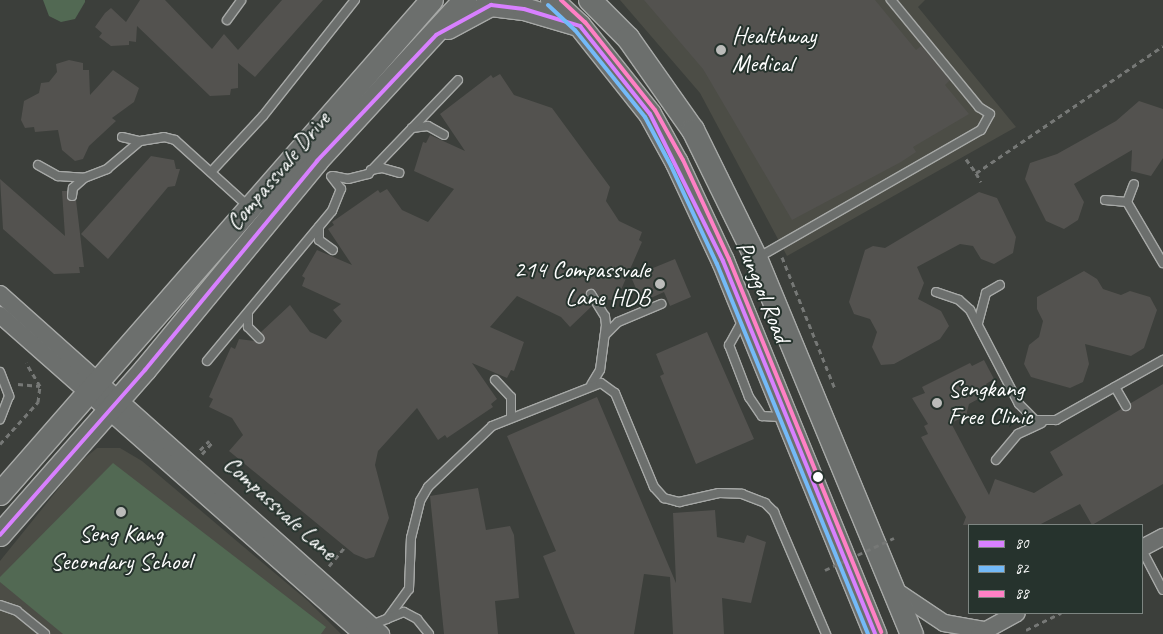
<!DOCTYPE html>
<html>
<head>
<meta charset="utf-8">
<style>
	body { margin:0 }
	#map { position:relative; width:1163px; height:634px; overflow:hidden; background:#3c3f3b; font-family:Caveat,sans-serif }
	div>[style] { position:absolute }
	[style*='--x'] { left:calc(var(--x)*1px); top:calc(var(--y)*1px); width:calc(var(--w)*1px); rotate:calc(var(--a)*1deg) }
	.built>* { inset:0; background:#4c4d46 }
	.green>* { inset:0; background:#526953 }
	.building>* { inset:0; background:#53524f }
	.path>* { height:3px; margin-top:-1.5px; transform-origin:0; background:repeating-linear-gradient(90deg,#767876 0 5px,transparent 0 9px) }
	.roads { filter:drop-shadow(1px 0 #a7a9a7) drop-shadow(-1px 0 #a7a9a7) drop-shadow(0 1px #a7a9a7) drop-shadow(0 -1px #a7a9a7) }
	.lane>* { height:8px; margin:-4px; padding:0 4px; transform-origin:4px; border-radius:4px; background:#6c6f6d }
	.street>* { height:16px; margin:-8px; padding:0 8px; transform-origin:8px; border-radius:8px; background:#6c6f6d }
	.secondary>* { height:22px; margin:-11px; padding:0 11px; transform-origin:11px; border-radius:11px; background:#6c6f6d }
	.path-bridge>* { height:3px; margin-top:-1.5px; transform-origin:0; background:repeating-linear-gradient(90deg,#767876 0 5px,transparent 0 9px) }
	.bus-1>* { height:4px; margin:-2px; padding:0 2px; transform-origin:2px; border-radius:2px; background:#d880ff }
	.bus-2>* { height:4px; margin:-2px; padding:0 2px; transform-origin:2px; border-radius:2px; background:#73baf8 }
	.bus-3>* { height:4px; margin:-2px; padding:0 2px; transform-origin:2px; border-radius:2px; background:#ff80c5 }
	.dots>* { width:14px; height:14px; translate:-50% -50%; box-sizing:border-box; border:2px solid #26332d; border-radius:50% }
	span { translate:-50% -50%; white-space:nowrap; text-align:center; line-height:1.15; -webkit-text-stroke:4px #26332d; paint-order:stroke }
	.poi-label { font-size:24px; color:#fff }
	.left { translate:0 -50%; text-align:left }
	.right { translate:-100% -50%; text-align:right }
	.street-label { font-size:24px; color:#fff }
	.legend { position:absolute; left:968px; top:524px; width:175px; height:90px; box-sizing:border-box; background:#26332d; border:1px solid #7d8581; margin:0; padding:6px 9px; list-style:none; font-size:15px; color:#fff }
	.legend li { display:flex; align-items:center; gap:10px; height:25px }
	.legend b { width:25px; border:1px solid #7d8581 }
</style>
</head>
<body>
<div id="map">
	<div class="built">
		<i style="clip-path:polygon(620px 0,925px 0,918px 7px,1016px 127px,787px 256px,700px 93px)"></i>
		<i style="clip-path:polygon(97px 448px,120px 448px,142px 461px,308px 601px,341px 634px,0 634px,0 561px,79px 463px)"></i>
	</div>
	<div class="green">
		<i style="clip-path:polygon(43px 0,85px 0,85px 2px,75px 19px,61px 22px,49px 16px)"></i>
		<i style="clip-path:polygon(113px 463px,326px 627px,321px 634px,63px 634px,0 582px,0 577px)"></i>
	</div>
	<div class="building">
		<i style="clip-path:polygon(140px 0,165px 0,212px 49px,224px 34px,238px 50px,282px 0,323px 0,255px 77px,238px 63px,238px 88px,231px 89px,230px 95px,210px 96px,137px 26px,136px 42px,129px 41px,129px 45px,111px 46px,99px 37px,102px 33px,95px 27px,105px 13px,111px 8px,126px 22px)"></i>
		<i style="clip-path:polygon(644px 0,875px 0,916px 50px,921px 46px,950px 80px,945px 85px,969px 114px,913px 147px,916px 152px,901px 162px,792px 220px,703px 69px)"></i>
		<i style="clip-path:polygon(69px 60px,83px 63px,83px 70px,89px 70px,90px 95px,113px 70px,139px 88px,134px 102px,112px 118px,116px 121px,89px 146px,83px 159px,75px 161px,62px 150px,58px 130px,35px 132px,34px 127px,25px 128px,21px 120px,24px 101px,39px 93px,41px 83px,49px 82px,57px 72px,56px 64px)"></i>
		<i style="clip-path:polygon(500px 74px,514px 95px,552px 108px,610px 187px,606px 201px,619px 221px,642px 232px,639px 240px,642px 242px,620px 292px,616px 290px,612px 300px,601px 299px,594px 289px,588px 290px,585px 295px,592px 306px,570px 327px,561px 317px,517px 296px,490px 327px,524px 342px,514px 371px,511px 370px,507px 378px,472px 363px,497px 399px,491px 404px,493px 407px,447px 438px,445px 435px,438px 440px,417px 408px,378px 451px,375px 465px,389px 518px,374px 557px,366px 559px,354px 554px,229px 451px,243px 435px,232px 418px,209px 407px,213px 399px,209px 397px,231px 347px,235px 349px,239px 339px,263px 342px,261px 332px,290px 305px,310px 332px,326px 339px,342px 321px,333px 310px,341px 304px,302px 286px,305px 278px,302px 276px,317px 250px,352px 265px,328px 229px,334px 225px,332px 222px,378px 190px,380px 193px,387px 189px,402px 210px,428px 222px,454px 189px,414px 171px,423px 142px,426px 143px,430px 135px,465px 151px,440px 114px,491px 75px,493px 78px)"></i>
		<i style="clip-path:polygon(1139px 101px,1163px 109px,1163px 158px,1151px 176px,1131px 171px,1132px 150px,1074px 184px,1084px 202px,1078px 220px,1064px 229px,1046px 221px,1025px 179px,1030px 163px,1057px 154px,1116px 121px)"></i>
		<i style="clip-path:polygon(151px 156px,174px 160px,176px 169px,180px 169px,175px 186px,168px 187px,108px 259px,81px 234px)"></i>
		<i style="clip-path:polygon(0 179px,65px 236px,62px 191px,67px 191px,69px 201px,76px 200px,84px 267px,79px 267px,80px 273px,54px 274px,3px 229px)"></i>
		<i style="clip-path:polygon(979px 192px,997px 198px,1016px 237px,1013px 253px,994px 264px,981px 259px,973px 246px,960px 244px,917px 267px,924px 283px,918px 299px,941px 311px,949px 326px,940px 339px,894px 364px,881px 365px,872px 347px,877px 332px,870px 319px,854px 314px,849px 302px,865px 250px,873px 246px,885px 248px)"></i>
		<i style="clip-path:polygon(675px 259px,691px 297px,670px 306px,664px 292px,642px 302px,631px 277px)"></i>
		<i style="clip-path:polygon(1084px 271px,1097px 279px,1103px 289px,1121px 295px,1130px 291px,1150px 297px,1157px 310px,1144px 348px,1131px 356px,1085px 344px,1089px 364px,1083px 382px,1070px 388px,1031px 377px,1024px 364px,1029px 345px,1039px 337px,1043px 321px,1037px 309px,1037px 297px)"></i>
		<i style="clip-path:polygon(707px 332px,754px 439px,696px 464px,660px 376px,664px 374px,656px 354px)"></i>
		<i style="clip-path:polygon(984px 360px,994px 379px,986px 384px,991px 392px,969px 404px,966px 416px,951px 423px,989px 495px,995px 479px,1034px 493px,1063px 475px,1050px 452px,1121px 409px,1129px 411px,1131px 403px,1163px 384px,1163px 484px,1092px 525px,1080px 504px,1039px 525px,963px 525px,966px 517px,921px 437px,928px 434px,924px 426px,928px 424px,912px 398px,925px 393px,922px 387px,970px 363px,972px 366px)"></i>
		<i style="clip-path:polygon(597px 397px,676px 583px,673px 513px,715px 510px,717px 537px,744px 543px,747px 535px,766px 542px,751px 603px,722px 598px,724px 634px,673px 634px,670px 577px,644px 574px,634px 634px,575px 634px,543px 556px,556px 551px,507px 436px)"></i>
		<i style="clip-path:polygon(478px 488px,486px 530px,510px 526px,514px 535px,519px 598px,495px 601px,498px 634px,444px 634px,430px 496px)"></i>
	</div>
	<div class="path">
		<i style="--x:966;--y:159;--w:17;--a:54"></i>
		<i style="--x:976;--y:173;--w:226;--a:-34.2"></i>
		<i style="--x:976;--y:173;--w:10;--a:61"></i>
		<i style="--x:782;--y:257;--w:142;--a:68.1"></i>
		<i style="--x:18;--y:384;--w:22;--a:5"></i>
		<i style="--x:0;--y:444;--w:57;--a:-47.9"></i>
		<i style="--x:38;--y:402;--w:16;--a:-83"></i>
		<i style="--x:40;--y:386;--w:27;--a:-121"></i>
		<i style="--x:200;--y:450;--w:13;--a:-45"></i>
		<i style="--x:202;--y:454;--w:15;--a:-48"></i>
		<i style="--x:329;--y:566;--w:23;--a:-50"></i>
		<i style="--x:1026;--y:630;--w:39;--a:-26"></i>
	</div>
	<div class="roads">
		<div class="lane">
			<i style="--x:227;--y:20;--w:24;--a:-54"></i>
			<i style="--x:412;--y:128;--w:16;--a:-7"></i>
			<i style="--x:428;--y:126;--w:18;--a:29"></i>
			<i style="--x:122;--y:137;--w:18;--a:13"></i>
			<i style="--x:38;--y:165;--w:23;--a:29"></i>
			<i style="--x:58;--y:176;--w:26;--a:4"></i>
			<i style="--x:84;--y:178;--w:25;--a:-21"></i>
			<i style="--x:107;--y:169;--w:43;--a:-40.3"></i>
			<i style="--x:140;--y:141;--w:24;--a:-9"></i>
			<i style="--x:164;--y:137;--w:11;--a:15"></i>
			<i style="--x:175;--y:140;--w:98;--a:42.1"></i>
			<i style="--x:371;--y:170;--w:11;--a:-10"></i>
			<i style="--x:382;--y:168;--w:18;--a:16"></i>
			<i style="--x:211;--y:172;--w:76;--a:-47.1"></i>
			<i style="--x:263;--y:116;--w:148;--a:-51.6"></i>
			<i style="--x:333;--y:176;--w:15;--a:11"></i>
			<i style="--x:348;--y:179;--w:21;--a:-14"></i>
			<i style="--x:368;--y:174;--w:130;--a:-46.2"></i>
			<i style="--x:72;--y:196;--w:8;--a:-83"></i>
			<i style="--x:73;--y:188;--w:15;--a:-42"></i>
			<i style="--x:1105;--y:200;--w:22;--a:5"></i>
			<i style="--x:1127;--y:202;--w:71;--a:59.5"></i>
			<i style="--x:1127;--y:202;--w:19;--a:-69"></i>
			<i style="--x:319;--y:227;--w:13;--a:90"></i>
			<i style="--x:319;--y:240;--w:17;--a:36"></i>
			<i style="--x:759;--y:257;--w:256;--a:-29.8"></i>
			<i style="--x:981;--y:130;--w:18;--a:-61"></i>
			<i style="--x:990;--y:114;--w:13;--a:-148"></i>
			<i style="--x:979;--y:107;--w:139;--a:-129.4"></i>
			<i style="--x:936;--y:292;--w:24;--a:19"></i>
			<i style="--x:959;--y:300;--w:15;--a:42"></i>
			<i style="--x:970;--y:310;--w:106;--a:62.5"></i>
			<i style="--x:1019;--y:404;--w:23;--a:45"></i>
			<i style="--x:1035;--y:420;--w:21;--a:0"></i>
			<i style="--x:1056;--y:420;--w:123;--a:-29.3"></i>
			<i style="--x:591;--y:294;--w:26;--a:58"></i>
			<i style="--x:605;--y:316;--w:9;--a:84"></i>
			<i style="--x:606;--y:325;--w:45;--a:97.6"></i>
			<i style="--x:600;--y:370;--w:17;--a:121"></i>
			<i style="--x:248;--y:313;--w:14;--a:90"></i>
			<i style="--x:248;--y:327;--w:16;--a:45"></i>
			<i style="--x:743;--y:320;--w:29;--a:119"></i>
			<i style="--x:729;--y:345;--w:56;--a:69"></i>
			<i style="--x:749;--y:397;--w:23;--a:56"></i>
			<i style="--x:762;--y:416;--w:22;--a:3"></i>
			<i style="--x:978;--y:323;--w:31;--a:-75"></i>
			<i style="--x:986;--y:293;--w:16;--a:-30"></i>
			<i style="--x:605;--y:335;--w:18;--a:-45"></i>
			<i style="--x:618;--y:322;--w:47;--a:-22.7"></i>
			<i style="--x:207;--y:361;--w:195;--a:-50.2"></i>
			<i style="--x:332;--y:211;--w:24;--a:-68"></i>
			<i style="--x:341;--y:189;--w:16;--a:-128"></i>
			<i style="--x:0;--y:372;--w:26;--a:69"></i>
			<i style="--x:9;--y:396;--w:25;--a:111"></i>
			<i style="--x:495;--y:380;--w:23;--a:47"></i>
			<i style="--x:511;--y:397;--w:20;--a:90"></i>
			<i style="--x:1115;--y:387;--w:22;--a:60"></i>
			<i style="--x:996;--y:460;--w:34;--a:-50"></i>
			<i style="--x:1018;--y:434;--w:26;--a:-25"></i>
			<i style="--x:1142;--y:550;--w:45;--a:62.3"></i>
			<i style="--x:0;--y:605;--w:18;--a:19"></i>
			<i style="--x:17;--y:611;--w:36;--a:39"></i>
			<i style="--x:387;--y:619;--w:37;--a:-54"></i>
			<i style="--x:409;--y:589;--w:51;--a:-87.8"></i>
			<i style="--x:411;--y:538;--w:38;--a:-76"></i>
			<i style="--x:420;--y:501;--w:16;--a:-60"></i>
			<i style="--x:428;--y:487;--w:88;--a:-43.6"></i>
			<i style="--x:492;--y:426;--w:117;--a:-21.5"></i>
			<i style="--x:601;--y:383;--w:17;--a:36"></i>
			<i style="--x:615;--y:393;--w:102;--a:67.5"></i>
			<i style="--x:654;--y:487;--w:15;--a:48"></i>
			<i style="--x:664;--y:498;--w:16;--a:15"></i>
			<i style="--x:679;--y:502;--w:41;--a:-12.7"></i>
			<i style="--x:719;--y:493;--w:23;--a:2"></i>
			<i style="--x:742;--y:494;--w:25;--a:21"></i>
			<i style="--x:765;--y:503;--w:13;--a:45"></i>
			<i style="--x:774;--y:512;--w:133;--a:66.9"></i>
			<i style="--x:374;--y:624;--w:32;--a:-22"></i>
			<i style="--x:404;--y:612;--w:15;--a:28"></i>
			<i style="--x:417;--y:619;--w:19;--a:51"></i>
		</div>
		<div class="street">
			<i style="--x:0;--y:294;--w:511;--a:41.75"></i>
			<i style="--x:0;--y:315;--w:482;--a:41.4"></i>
			<i style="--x:1142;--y:548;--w:24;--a:-28"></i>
			<i style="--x:893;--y:589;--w:61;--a:33.7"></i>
			<i style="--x:944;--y:623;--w:40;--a:10"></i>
			<i style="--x:979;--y:634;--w:43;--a:-28.9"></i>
		</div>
		<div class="secondary">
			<i style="--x:552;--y:0;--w:38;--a:43"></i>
			<i style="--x:580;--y:26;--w:112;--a:51.5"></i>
			<i style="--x:650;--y:114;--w:56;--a:61.1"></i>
			<i style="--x:677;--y:163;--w:108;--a:64.9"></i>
			<i style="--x:723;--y:261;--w:403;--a:67.8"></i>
			<i style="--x:590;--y:0;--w:54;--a:45"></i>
			<i style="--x:628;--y:38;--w:113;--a:54.8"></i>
			<i style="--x:693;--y:130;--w:143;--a:63.8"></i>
			<i style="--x:756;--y:258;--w:407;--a:67.5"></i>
			<i style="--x:448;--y:28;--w:49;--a:-28.1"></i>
			<i style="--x:491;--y:5;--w:33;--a:7"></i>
			<i style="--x:524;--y:9;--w:53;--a:16.4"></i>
			<i style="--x:0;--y:494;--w:656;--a:-48.83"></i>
			<i style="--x:0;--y:535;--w:220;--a:-48.7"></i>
			<i style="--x:145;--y:370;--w:271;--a:-50.5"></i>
			<i style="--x:317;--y:161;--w:219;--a:-47.4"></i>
		</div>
	</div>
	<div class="path-bridge">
		<i style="--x:825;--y:570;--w:76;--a:-24.9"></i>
	</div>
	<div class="bus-1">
		<i style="--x:0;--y:535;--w:220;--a:-48.7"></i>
		<i style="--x:145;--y:370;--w:271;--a:-50.5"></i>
		<i style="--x:317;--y:161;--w:173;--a:-46.6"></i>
		<i style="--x:436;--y:35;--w:63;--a:-28.6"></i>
		<i style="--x:491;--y:5;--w:33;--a:7"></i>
		<i style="--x:524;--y:9;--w:59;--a:16.9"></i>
		<i style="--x:580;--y:26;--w:112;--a:51.5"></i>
		<i style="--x:650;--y:114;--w:164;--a:63.6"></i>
		<i style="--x:723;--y:261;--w:403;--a:67.8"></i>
	</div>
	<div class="bus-2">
		<i style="--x:548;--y:5;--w:37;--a:43"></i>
		<i style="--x:575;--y:30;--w:112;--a:51.2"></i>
		<i style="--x:645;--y:117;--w:55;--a:62"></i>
		<i style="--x:671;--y:166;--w:108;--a:64.9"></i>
		<i style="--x:717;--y:264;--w:400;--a:67.8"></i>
	</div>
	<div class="bus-3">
		<i style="--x:561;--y:0;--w:33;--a:43"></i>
		<i style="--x:585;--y:22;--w:112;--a:51.5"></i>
		<i style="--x:655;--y:110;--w:57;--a:60.8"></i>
		<i style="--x:683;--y:160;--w:109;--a:65.1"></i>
		<i style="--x:729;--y:259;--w:403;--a:67.8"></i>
	</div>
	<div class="dots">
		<i style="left:721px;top:50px;background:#bbbcba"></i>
		<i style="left:660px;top:284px;background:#bbbcba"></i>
		<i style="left:937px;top:403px;background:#bbbcba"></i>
		<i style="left:818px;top:477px;background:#fff"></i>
		<i style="left:121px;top:512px;background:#bbbcba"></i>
	</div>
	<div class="poi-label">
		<span class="left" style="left:732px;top:50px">Healthway<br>Medical</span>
		<span class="right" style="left:650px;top:284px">214 Compassvale<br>Lane HDB</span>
		<span class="left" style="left:948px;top:403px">Sengkang<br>Free Clinic</span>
		<span style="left:121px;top:548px">Seng Kang<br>Secondary School</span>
	</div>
	<div class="street-label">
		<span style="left:278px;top:171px;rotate:-50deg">Compassvale Drive</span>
		<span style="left:763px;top:292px;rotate:68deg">Punggol Road</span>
		<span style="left:280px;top:508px;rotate:42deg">Compassvale Lane</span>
	</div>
	<ul class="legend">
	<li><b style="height:6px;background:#d880ff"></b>80</li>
	<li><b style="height:6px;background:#73baf8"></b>82</li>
	<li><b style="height:6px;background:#ff80c5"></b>88</li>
	</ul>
</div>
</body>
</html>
